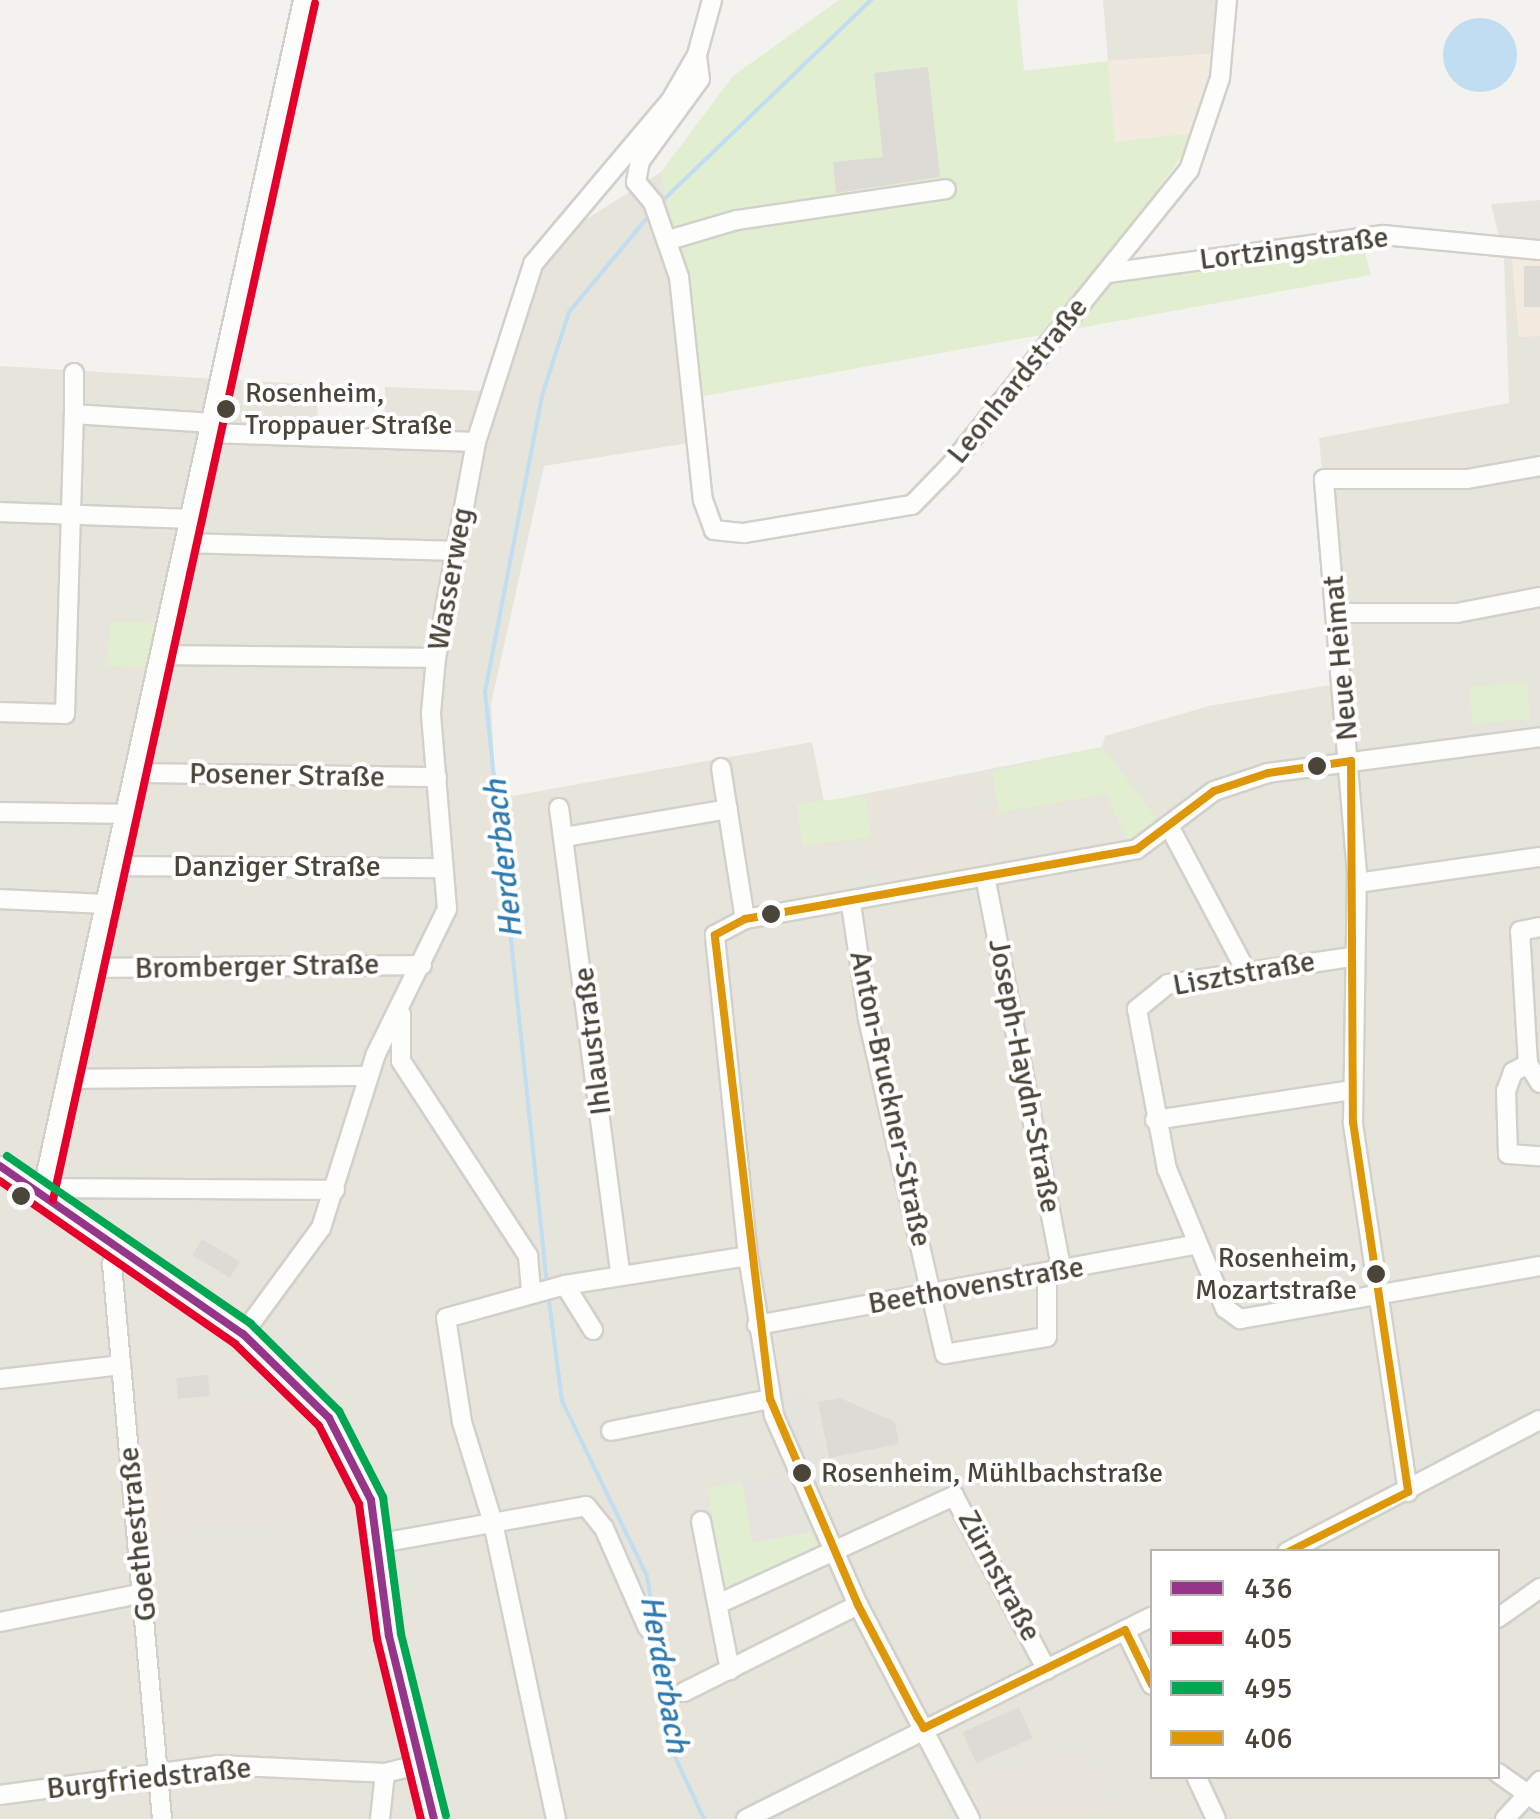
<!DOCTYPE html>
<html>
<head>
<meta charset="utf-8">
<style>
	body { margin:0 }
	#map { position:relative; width:1540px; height:1819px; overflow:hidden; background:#f4f2ee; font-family:Signika,sans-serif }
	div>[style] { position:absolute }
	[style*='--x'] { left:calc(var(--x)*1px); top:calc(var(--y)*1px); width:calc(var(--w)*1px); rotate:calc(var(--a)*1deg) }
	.residential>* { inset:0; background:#e7e4dc }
	.commercial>* { inset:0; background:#f3ebdf }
	.education>* { inset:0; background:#eae5da; transform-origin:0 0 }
	.green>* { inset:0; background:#e1eecf; transform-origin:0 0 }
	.parking>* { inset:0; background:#e6e3df }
	.water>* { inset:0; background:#c0ddf1 }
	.round { border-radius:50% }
	.stream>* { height:4px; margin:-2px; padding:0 2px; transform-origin:2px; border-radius:2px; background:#c0ddf1 }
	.building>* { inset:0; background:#dedbd6; transform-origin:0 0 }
	.roads { filter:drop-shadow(2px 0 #d2d0cb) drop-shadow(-2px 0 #d2d0cb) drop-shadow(0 2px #d2d0cb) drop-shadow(0 -2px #d2d0cb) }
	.minor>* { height:18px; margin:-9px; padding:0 9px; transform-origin:9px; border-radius:9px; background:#fdfdfc }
	.bus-1>* { height:8px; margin:-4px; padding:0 4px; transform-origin:4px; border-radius:4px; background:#96368b }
	.bus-2>* { height:8px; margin:-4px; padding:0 4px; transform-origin:4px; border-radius:4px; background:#e4002b }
	.bus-3>* { height:8px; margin:-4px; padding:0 4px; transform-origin:4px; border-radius:4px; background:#00a651 }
	.bus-4>* { height:8px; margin:-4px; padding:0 4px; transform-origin:4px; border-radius:4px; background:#dd9709 }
	.dots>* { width:28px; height:28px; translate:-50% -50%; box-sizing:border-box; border:5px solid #fff; border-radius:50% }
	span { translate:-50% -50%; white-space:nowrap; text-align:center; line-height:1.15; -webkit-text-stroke:8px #fff; paint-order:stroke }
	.bus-label { font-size:28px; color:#4b4439 }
	.left { translate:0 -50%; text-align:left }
	.right { translate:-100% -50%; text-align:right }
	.street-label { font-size:30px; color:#4b4439 }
	.water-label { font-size:32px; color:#2e7ab2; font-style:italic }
	.legend { position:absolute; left:1150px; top:1549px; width:350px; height:230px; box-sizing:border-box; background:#fff; border:2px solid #b7b4b0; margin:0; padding:12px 18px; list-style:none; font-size:30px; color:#4b4439 }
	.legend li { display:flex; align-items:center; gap:20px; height:50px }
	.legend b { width:50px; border:2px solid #b7b4b0 }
</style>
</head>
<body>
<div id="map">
	<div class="residential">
		<i style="clip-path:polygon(1103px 0,1231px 0,1223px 53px,1108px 61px)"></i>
		<i style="clip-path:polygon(evenodd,661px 172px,684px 280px,689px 443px,544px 466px,491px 704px,496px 799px,812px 742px,824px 802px,1102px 747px,1105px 736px,1209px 706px,1341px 683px,1319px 438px,1509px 403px,1504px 258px,1491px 204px,1540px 200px,1540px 260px,1512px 258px,1519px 336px,1540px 336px,1540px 1819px,0 1819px,0 366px,320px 385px,316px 431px,384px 433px,385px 387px,486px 391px,528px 256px,661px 172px,1152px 1552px,1498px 1552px,1498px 1776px,1152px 1776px,1152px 1552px)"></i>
	</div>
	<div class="commercial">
		<i style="clip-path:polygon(1223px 53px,1199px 132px,1115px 142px,1108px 61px)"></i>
		<i style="clip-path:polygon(1512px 257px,1540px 260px,1540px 336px,1519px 337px)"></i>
	</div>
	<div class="education">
		<i style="left:970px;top:775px;width:97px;height:107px;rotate:80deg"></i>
		<i style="clip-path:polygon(290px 1403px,324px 1435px,355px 1512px,150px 1532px,139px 1416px)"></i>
		<i style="clip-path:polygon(1081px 1750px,1108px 1808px,1067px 1819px,981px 1819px,966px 1788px)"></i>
	</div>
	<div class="green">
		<i style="clip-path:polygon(839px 0,1017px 0,1024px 71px,1108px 61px,1115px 142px,1199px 132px,1095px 277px,1363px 244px,1371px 275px,693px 398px,684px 280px,661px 172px,733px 76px)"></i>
		<i style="clip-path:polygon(110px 621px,158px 623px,148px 668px,107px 666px)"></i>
		<i style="left:1527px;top:682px;width:37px;height:58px;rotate:85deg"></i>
		<i style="clip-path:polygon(1103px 747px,1161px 825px,1129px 845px,1106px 794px,998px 813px,992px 771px)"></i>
		<i style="left:865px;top:795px;width:42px;height:69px;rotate:82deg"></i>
		<i style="clip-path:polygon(742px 1483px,753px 1542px,810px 1532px,820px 1549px,723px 1594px,708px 1487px)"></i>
	</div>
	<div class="parking">
		<i style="clip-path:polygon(1540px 202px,1540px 242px,1504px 245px,1494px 206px)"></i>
		<i style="clip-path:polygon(809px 1396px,822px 1462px,802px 1466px,778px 1400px)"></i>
		<i style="clip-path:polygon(782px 1476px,810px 1532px,753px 1542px,742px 1483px)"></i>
	</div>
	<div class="water">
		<i class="round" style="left:1443px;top:18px;width:74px;height:74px"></i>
	</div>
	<div class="stream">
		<i style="--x:658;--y:205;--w:296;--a:-43.9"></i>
		<i style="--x:547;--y:1284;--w:595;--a:-95.98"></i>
		<i style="--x:485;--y:692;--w:301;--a:-79.1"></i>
		<i style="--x:542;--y:396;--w:88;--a:-72.2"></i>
		<i style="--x:569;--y:312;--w:130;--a:-50.3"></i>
		<i style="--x:548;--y:1293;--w:109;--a:82.6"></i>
		<i style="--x:562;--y:1401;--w:195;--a:64.1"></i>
		<i style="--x:647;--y:1576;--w:185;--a:81"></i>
		<i style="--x:676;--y:1759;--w:66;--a:65"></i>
	</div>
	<div class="building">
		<i style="clip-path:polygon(928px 67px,940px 177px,836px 193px,833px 162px,883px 157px,874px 73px)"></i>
		<i style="left:1524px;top:266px;width:16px;height:41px"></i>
		<i style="left:202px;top:1239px;width:44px;height:19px;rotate:31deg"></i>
		<i style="left:208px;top:1375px;width:21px;height:32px;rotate:85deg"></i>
		<i style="clip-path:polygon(840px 1398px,895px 1422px,899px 1444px,829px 1458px,818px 1402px)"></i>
		<i style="left:1019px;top:1707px;width:34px;height:62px;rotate:66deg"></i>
	</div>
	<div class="roads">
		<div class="minor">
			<i style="--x:697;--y:56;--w:23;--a:83"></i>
			<i style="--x:700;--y:79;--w:102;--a:126.2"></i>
			<i style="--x:640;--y:161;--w:21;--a:101"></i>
			<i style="--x:636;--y:182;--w:26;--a:50"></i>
			<i style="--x:653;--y:202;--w:79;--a:70.9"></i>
			<i style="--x:679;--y:277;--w:224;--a:83.9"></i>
			<i style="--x:703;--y:500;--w:32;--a:70"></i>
			<i style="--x:714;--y:530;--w:30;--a:6"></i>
			<i style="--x:744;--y:533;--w:170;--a:-9.5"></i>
			<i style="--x:912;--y:505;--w:54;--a:-45.7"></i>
			<i style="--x:950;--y:466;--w:380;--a:-51.1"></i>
			<i style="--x:1189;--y:170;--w:97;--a:-71.4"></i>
			<i style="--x:1220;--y:78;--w:78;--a:-84.9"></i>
			<i style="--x:669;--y:240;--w:71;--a:-16.4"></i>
			<i style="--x:737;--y:220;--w:211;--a:-8.4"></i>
			<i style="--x:1108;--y:273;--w:278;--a:-7.9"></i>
			<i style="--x:1383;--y:235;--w:158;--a:5.5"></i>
			<i style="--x:74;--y:373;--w:41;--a:90"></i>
			<i style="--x:209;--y:433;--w:267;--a:1.9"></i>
			<i style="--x:0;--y:512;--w:190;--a:2.1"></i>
			<i style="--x:185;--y:543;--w:272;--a:1.7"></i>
			<i style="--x:1338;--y:613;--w:119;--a:0"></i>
			<i style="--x:1457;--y:613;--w:85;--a:-10.9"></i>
			<i style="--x:164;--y:655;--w:272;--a:0.6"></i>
			<i style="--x:0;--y:712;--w:65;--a:1.8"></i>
			<i style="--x:65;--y:714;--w:300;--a:-88.3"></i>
			<i style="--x:74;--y:414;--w:138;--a:3.7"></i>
			<i style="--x:721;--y:768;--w:153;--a:81"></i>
			<i style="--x:137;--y:773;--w:300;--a:0.8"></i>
			<i style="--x:559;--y:808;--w:472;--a:82.5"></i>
			<i style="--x:0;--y:812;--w:126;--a:0.9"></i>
			<i style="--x:1169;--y:826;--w:164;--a:62"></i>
			<i style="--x:564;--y:837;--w:166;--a:-9.7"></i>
			<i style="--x:115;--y:866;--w:325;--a:0.4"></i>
			<i style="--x:986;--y:881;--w:397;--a:79"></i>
			<i style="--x:1357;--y:883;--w:185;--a:-8.1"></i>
			<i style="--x:0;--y:899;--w:108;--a:2.7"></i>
			<i style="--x:851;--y:904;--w:116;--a:81.6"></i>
			<i style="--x:868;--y:1019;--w:344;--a:77.1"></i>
			<i style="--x:945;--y:1354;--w:103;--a:-9.5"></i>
			<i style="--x:1047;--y:1337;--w:64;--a:-90"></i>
			<i style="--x:1351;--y:957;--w:185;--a:171.6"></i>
			<i style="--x:1168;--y:984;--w:40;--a:141"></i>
			<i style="--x:1137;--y:1009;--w:163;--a:79.4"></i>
			<i style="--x:1167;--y:1169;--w:151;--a:67.4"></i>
			<i style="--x:1225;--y:1308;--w:19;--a:36"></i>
			<i style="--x:1240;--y:1319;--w:305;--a:-10"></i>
			<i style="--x:92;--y:968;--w:330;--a:-0.5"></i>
			<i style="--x:401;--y:1014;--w:47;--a:90"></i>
			<i style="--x:401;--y:1061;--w:233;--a:56.9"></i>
			<i style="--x:528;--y:1256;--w:38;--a:85"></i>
			<i style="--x:1528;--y:1064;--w:133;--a:-93.4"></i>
			<i style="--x:1520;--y:931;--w:20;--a:-11"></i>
			<i style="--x:70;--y:1079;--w:298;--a:-0.6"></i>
			<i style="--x:1540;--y:1083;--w:22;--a:-122"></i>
			<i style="--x:1528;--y:1064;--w:17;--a:152"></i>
			<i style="--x:1513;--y:1072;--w:20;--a:110"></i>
			<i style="--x:1506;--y:1091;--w:63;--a:88.2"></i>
			<i style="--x:1508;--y:1154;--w:32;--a:4"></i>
			<i style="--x:1155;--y:1120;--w:199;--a:-8.7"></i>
			<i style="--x:0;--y:1166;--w:295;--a:34.7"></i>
			<i style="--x:243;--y:1334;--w:120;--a:44.3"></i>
			<i style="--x:329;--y:1418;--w:92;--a:62.9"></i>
			<i style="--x:371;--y:1500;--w:137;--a:82.5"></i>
			<i style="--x:389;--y:1636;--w:188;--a:76.2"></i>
			<i style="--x:47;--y:1188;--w:288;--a:0.4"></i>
			<i style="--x:41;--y:1197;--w:1225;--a:-77.65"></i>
			<i style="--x:122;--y:1252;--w:16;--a:130"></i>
			<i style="--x:112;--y:1264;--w:557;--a:84.85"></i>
			<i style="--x:565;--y:1285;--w:53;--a:58.1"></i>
			<i style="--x:757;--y:1325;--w:445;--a:-10.4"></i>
			<i style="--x:243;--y:1334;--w:132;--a:-53.7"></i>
			<i style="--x:321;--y:1228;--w:182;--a:-72.5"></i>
			<i style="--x:376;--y:1054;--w:161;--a:-63.9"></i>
			<i style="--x:447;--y:909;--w:197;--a:-94.7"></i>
			<i style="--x:431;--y:713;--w:55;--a:-84.8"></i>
			<i style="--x:436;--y:658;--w:220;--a:-79.5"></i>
			<i style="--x:476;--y:442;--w:187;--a:-72.2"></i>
			<i style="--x:533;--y:264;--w:214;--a:-49.9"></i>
			<i style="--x:671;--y:100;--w:52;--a:-60"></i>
			<i style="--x:697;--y:55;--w:57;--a:-74.7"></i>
			<i style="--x:0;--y:1379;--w:122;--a:-6.6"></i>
			<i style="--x:611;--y:1431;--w:162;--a:-11.4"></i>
			<i style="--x:1408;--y:1492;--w:374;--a:-98.5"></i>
			<i style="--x:1353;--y:1122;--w:248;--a:-89.1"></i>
			<i style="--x:1357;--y:874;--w:396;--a:-94.8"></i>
			<i style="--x:1324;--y:479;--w:143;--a:0"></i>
			<i style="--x:1467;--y:479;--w:74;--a:-10.1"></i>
			<i style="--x:701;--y:1521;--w:152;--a:79"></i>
			<i style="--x:381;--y:1543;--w:208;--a:-10.2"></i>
			<i style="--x:586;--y:1506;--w:28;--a:51"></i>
			<i style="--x:604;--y:1528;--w:109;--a:66.3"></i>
			<i style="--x:1287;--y:1552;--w:285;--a:-27.6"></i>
			<i style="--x:718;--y:1604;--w:260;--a:-24.6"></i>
			<i style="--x:954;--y:1496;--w:197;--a:61.9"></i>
			<i style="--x:1498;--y:1618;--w:52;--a:-35.5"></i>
			<i style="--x:0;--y:1622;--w:147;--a:-11.4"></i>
			<i style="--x:1125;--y:1630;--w:61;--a:63.9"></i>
			<i style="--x:684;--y:1692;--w:195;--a:-26.6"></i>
			<i style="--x:1498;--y:1773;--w:52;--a:35.5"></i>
			<i style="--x:1196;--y:1776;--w:47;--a:65.1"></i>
			<i style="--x:0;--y:1795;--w:220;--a:-7.8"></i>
			<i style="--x:218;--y:1765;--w:167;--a:2.7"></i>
			<i style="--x:385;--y:1773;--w:32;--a:-14"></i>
			<i style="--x:380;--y:1819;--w:46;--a:-83.8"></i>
			<i style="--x:556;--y:1819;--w:303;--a:-102"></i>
			<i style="--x:493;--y:1523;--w:106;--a:-107.1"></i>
			<i style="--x:462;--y:1422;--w:105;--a:-98.7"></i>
			<i style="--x:446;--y:1318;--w:123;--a:-15.5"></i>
			<i style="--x:565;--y:1285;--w:185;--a:-9"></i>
			<i style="--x:746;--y:1819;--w:453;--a:-26.5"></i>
			<i style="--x:970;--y:1819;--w:242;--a:-117.6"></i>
			<i style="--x:858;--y:1605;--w:208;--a:-113.9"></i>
			<i style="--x:774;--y:1415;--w:161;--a:-99.3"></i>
			<i style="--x:748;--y:1256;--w:323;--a:-95.9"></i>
			<i style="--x:715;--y:935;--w:34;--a:-28"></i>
			<i style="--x:745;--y:919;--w:398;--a:-10.1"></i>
			<i style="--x:1137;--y:849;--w:96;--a:-37"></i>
			<i style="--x:1214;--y:791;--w:57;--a:-18.4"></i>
			<i style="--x:1268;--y:773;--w:274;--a:-7.5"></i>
			<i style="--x:1505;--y:1819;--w:52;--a:-47.4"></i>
		</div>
	</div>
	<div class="bus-1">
		<i style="--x:0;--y:1166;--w:295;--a:34.7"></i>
		<i style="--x:243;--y:1334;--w:120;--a:44.3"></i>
		<i style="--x:329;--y:1418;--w:92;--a:62.9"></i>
		<i style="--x:371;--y:1500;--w:137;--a:82.5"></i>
		<i style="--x:389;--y:1636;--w:188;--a:76.2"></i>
	</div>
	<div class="bus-2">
		<i style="--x:0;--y:1181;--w:286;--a:34.7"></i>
		<i style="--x:235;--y:1344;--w:117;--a:44.3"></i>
		<i style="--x:319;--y:1426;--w:88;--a:62.9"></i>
		<i style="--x:359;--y:1504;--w:136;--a:82.4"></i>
		<i style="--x:377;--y:1639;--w:185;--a:76.3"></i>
		<i style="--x:53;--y:1200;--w:1225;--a:-77.65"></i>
	</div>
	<div class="bus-3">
		<i style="--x:7;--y:1156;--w:296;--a:34.5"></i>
		<i style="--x:251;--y:1324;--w:124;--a:44.7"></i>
		<i style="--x:339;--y:1411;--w:97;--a:62.9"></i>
		<i style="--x:383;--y:1497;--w:138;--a:82.5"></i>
		<i style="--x:401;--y:1634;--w:187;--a:76.1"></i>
	</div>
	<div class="bus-4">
		<i style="--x:1152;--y:1685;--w:61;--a:-116.1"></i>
		<i style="--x:1125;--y:1630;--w:224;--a:154"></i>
		<i style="--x:924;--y:1728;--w:13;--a:-122"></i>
		<i style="--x:917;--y:1717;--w:127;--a:-117.8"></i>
		<i style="--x:858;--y:1605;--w:224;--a:-113.1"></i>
		<i style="--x:770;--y:1399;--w:467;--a:-96.8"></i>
		<i style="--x:715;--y:935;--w:34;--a:-28"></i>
		<i style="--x:745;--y:919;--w:398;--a:-10.1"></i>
		<i style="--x:1137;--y:849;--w:96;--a:-37"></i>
		<i style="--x:1214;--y:791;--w:57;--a:-18.4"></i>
		<i style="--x:1268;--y:773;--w:84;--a:-8.2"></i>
		<i style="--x:1351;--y:761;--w:361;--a:89.7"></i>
		<i style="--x:1353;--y:1122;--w:374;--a:81.5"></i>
		<i style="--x:1408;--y:1492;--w:134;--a:153.4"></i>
	</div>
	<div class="dots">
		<i style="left:226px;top:409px;background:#4b4439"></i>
		<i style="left:1317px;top:766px;background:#4b4439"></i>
		<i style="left:771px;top:914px;background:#4b4439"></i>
		<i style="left:21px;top:1196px;background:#4b4439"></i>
		<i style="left:1376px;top:1274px;background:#4b4439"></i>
		<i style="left:802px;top:1473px;background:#4b4439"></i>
	</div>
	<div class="bus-label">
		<span class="left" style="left:245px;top:409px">Rosenheim,<br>Troppauer Straße</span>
		<span class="right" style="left:1357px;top:1274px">Rosenheim,<br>Mozartstraße</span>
		<span class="left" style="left:821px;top:1473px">Rosenheim, Mühlbachstraße</span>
	</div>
	<div class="street-label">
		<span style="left:1294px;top:249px;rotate:-7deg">Lortzingstraße</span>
		<span style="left:1018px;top:381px;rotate:-51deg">Leonhardstraße</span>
		<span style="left:451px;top:579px;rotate:-80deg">Wasserweg</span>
		<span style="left:1341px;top:658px;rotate:-95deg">Neue Heimat</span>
		<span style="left:287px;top:776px;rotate:1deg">Posener Straße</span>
		<span style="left:277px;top:867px">Danziger Straße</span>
		<span style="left:257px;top:967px;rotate:-1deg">Bromberger Straße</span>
		<span style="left:1244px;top:974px;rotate:-10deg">Lisztstraße</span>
		<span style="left:593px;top:1041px;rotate:-97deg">Ihlaustraße</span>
		<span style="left:1024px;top:1076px;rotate:79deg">Joseph-Haydn-Straße</span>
		<span style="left:890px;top:1099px;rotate:78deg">Anton-Bruckner-Straße</span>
		<span style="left:976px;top:1286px;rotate:-10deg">Beethovenstraße</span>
		<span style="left:138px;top:1534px;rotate:-96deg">Goethestraße</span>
		<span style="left:999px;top:1576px;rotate:62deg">Zürnstraße</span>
		<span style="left:149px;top:1779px;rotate:-6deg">Burgfriedstraße</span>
	</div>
	<div class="water-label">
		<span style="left:504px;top:859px;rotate:-96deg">Herderbach</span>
		<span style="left:664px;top:1674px;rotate:80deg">Herderbach</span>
	</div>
	<ul class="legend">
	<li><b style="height:12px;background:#96368b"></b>436</li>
	<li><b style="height:12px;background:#e4002b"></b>405</li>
	<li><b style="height:12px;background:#00a651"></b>495</li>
	<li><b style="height:12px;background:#dd9709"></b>406</li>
	</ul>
</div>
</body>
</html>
